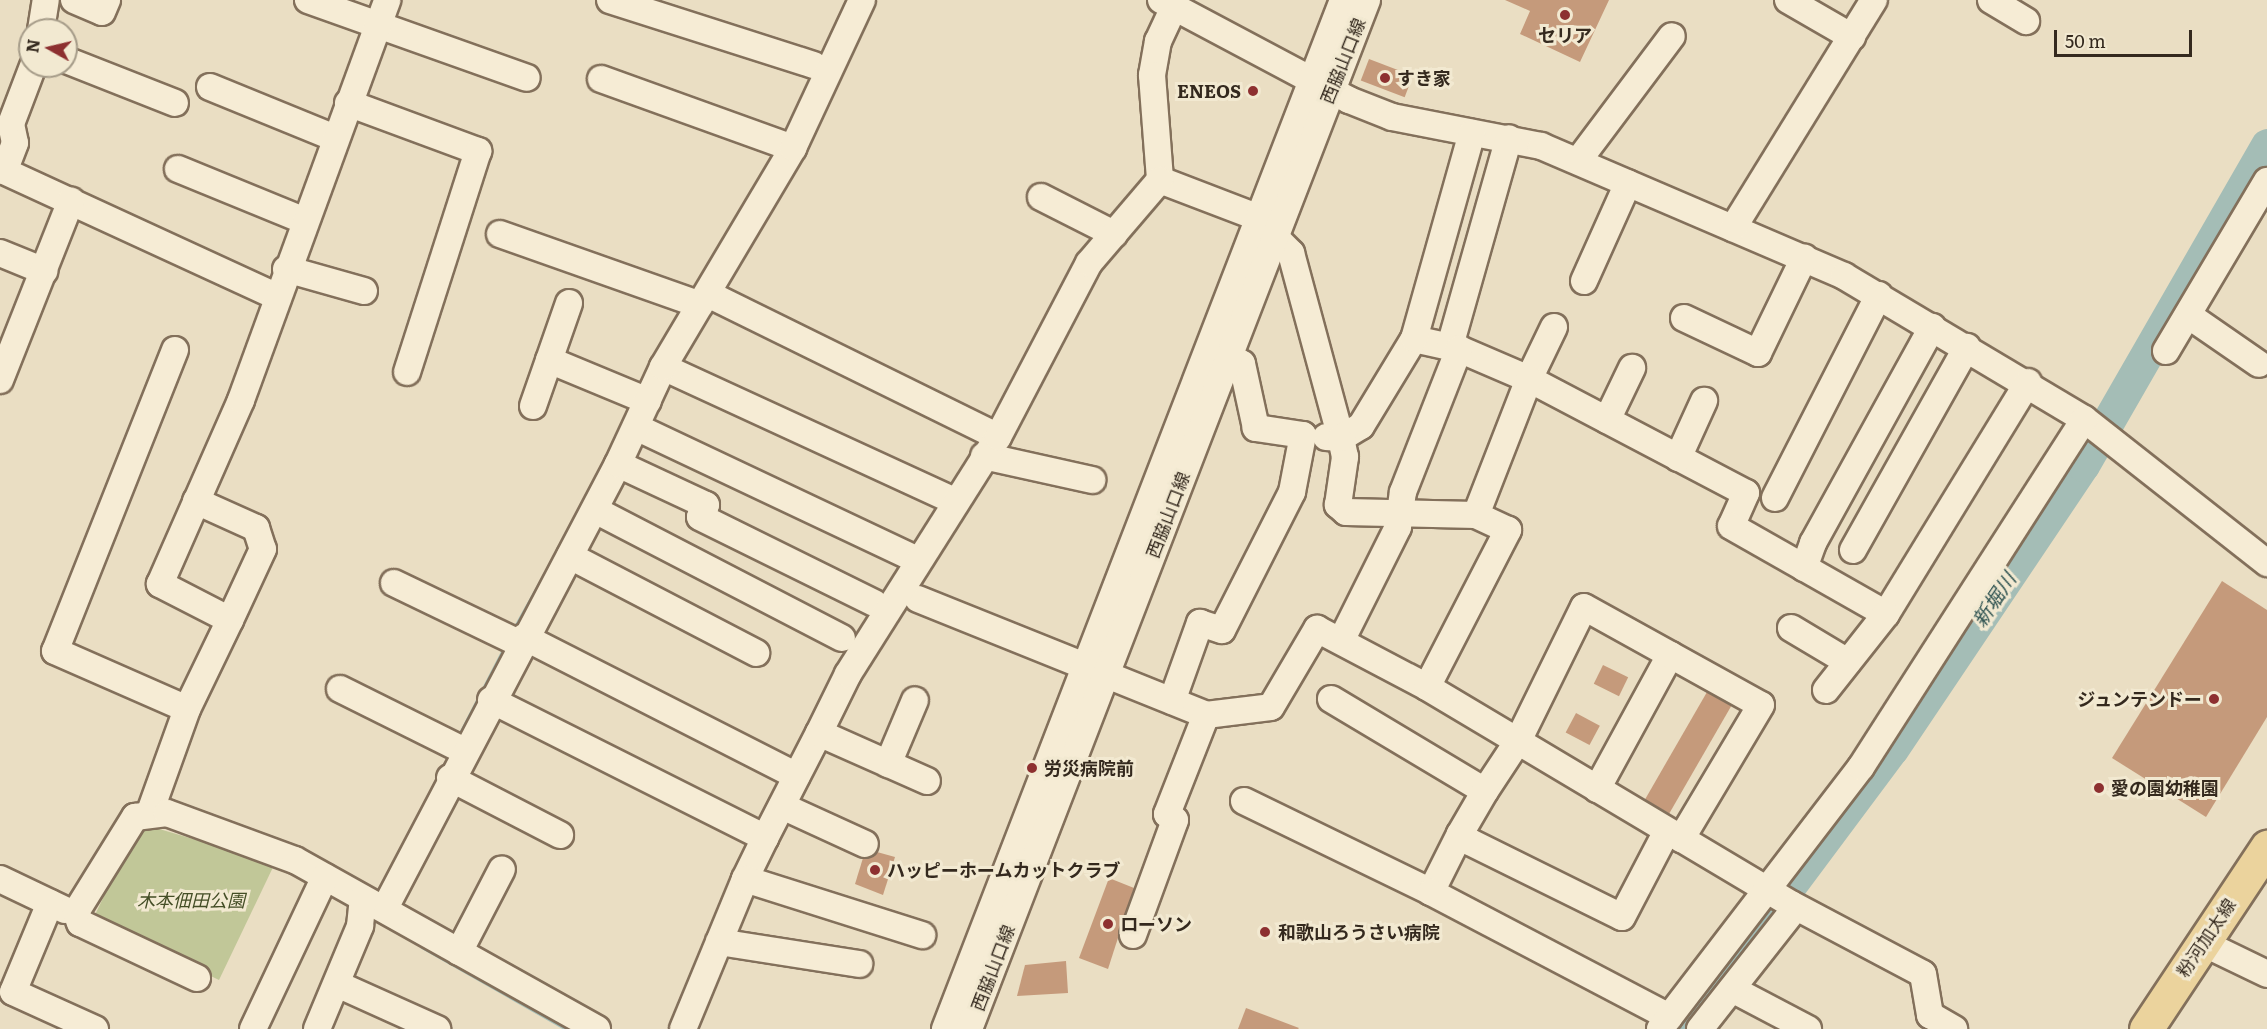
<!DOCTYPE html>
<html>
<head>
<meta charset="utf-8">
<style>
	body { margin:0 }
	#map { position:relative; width:2267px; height:1029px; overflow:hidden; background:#eadec3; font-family:Literata,"Noto Sans JP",serif }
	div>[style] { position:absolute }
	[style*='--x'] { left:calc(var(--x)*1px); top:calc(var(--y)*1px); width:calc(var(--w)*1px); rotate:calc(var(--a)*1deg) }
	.green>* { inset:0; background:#c1c798 }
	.stream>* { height:5px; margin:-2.5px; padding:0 2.5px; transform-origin:2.5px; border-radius:2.5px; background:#a4bdb6 }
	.river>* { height:33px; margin:-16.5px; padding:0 16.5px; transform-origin:16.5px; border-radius:16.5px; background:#a4bdb6 }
	.building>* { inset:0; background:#c59a7b; transform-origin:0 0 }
	.roads { filter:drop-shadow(2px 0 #83705b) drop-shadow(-2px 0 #83705b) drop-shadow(0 2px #83705b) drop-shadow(0 -2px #83705b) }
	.minor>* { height:26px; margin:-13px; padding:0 13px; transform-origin:13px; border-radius:13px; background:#f6ecd5 }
	.major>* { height:33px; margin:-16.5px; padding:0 16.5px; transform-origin:16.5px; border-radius:16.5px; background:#ebd39d }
	.dots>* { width:16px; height:16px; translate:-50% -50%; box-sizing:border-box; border:3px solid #f2e9d1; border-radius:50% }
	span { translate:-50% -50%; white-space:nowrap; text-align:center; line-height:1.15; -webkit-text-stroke:6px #f2e9d1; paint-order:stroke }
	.poi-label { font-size:18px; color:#34291e; font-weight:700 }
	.left { translate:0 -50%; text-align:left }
	.right { translate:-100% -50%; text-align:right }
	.street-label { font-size:18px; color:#34291e }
	.park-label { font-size:18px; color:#444e26; font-style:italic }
	.water-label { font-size:20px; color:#2e5250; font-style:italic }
	.north { position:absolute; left:18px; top:18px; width:60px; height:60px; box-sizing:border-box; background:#f2e9d1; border:2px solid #a69c89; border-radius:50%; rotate:278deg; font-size:16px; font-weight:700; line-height:24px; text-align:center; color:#34291e }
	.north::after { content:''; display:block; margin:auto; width:21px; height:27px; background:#8d3030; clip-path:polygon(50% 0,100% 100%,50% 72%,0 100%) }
	.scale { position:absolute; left:2054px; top:30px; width:138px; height:27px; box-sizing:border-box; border:3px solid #34291e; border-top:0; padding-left:8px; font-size:18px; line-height:21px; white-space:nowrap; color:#34291e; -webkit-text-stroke:4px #f2e9d1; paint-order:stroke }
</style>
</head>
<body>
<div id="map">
	<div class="green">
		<i style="clip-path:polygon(139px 823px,275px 863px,219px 980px,93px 919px)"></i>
	</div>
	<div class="stream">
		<i style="--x:651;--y:363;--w:66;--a:-59.9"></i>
		<i style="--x:513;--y:632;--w:80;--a:-60.9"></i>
		<i style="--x:458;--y:739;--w:105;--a:-62.7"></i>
		<i style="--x:392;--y:867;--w:128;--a:-62.6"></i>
		<i style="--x:422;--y:946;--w:168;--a:29.6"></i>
	</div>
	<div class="river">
		<i style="--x:1683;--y:1029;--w:349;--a:-53.3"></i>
		<i style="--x:1892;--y:749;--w:342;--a:-56.1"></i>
		<i style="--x:2083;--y:465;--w:369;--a:-60.1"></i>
	</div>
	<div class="building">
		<i style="clip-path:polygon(1505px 0,1609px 0,1580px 62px,1520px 34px,1530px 11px)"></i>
		<i style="left:1369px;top:59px;width:47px;height:23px;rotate:21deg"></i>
		<i style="clip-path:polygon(2222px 581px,2267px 610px,2267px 717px,2206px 817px,2112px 758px)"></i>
		<i style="left:1603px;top:665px;width:28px;height:21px;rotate:26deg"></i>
		<i style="left:1707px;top:692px;width:28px;height:124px;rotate:30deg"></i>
		<i style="left:1576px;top:713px;width:27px;height:22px;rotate:28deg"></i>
		<i style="clip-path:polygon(877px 852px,895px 857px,883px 895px,855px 884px,863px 858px)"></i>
		<i style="clip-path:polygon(1109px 878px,1134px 888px,1108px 969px,1079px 958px)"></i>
		<i style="clip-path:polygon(1066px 961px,1068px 993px,1017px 996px,1025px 965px)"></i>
		<i style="clip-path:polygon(1246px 1008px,1299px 1028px,1298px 1029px,1238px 1029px)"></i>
	</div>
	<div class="roads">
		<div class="minor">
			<i style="--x:74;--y:0;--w:30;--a:23"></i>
			<i style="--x:102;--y:12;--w:13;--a:-67"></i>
			<i style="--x:308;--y:0;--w:232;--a:19.6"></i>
			<i style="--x:610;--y:0;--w:214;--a:17.7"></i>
			<i style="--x:1161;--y:0;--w:213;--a:28"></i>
			<i style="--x:1349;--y:100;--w:46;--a:21.6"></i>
			<i style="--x:1392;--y:117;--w:152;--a:11"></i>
			<i style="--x:1541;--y:146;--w:330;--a:23.2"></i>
			<i style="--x:1844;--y:276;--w:279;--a:30.8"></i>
			<i style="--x:2084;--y:419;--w:233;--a:38.2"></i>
			<i style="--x:1788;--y:0;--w:74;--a:30"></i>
			<i style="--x:1991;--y:0;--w:41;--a:31"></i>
			<i style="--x:1174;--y:7;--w:38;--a:115"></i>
			<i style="--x:1158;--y:41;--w:35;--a:100"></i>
			<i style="--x:1152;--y:75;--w:105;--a:85.6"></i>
			<i style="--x:1160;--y:180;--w:106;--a:21"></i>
			<i style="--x:41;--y:30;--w:30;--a:-81"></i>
			<i style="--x:66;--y:60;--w:117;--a:21.5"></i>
			<i style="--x:33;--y:66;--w:62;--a:110.8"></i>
			<i style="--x:11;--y:124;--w:19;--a:78"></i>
			<i style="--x:15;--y:143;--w:30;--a:111"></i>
			<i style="--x:4;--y:171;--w:299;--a:24.7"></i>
			<i style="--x:601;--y:79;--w:204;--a:19.8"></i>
			<i style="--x:210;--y:87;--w:135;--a:22.2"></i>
			<i style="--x:348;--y:103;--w:139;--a:20.3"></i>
			<i style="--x:478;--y:151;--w:232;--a:107.8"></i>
			<i style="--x:1578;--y:161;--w:156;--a:-53.1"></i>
			<i style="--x:178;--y:169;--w:135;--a:22.2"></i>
			<i style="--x:1041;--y:197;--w:82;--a:26.9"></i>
			<i style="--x:1733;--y:228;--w:268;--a:-58.3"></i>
			<i style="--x:500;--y:234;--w:212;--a:19.5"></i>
			<i style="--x:1275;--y:237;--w:23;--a:45"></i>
			<i style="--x:1291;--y:253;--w:192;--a:74.9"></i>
			<i style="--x:1341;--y:438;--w:15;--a:-176"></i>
			<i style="--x:0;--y:253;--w:48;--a:22.2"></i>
			<i style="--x:286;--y:269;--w:81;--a:15.8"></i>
			<i style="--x:1584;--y:281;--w:107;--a:-65.8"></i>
			<i style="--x:708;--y:294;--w:323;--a:26.2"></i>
			<i style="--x:2188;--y:315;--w:86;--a:34.6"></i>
			<i style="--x:1684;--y:318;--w:82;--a:25.3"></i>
			<i style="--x:1758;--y:353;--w:106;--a:-64.2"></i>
			<i style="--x:1554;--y:327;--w:58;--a:115.7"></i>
			<i style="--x:1529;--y:379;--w:245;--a:27.7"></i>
			<i style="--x:1746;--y:493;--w:36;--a:114"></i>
			<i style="--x:1731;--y:526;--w:178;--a:29.6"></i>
			<i style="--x:1886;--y:614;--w:272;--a:-58.5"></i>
			<i style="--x:1414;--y:339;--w:46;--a:12.5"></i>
			<i style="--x:1459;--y:349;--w:76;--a:23.2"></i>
			<i style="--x:1529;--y:379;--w:146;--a:111.3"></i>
			<i style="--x:1450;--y:346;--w:216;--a:-74.2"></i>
			<i style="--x:175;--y:350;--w:324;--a:111.7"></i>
			<i style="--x:55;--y:651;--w:144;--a:23.7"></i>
			<i style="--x:2166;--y:351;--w:198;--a:-59.3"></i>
			<i style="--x:549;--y:360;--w:107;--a:22.5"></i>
			<i style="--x:663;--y:367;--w:321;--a:24.7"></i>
			<i style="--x:0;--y:380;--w:193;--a:-68.4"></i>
			<i style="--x:533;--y:406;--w:109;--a:-70.7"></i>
			<i style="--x:1607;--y:420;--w:58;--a:-64.3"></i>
			<i style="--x:636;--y:427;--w:302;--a:25.3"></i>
			<i style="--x:984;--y:456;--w:111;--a:12.5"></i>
			<i style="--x:1678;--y:458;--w:63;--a:-65.5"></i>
			<i style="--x:618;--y:464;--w:97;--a:25"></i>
			<i style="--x:706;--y:505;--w:13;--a:117"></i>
			<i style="--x:700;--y:517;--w:194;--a:26.3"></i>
			<i style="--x:1775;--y:498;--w:228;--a:-62.9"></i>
			<i style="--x:196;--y:501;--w:66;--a:24.2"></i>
			<i style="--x:256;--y:528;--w:22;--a:72"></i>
			<i style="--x:263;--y:549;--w:78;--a:114.9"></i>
			<i style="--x:595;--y:510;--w:278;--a:27.4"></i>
			<i style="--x:1853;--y:550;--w:233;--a:-60.7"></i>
			<i style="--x:570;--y:556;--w:210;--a:27.5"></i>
			<i style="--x:1804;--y:568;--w:27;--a:-70"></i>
			<i style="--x:1813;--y:543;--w:247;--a:-61.1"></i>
			<i style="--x:394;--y:583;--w:141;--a:25.7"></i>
			<i style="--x:918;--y:599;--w:310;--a:21.9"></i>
			<i style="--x:1206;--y:715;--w:65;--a:-7"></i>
			<i style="--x:1271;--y:707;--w:91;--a:-59.5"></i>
			<i style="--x:1317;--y:629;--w:124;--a:27.8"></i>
			<i style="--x:1427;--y:687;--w:424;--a:30.8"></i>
			<i style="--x:1791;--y:904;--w:149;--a:27.9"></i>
			<i style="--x:1923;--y:974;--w:42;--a:80.3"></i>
			<i style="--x:1930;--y:1015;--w:28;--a:30"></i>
			<i style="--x:1791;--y:628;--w:66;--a:30.8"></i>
			<i style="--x:524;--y:637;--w:306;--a:27"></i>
			<i style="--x:1341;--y:641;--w:127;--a:-63.4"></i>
			<i style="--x:1398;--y:527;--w:35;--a:-82"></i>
			<i style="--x:1403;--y:492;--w:154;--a:-68.6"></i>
			<i style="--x:1427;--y:687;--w:177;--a:-62.7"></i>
			<i style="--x:1508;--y:530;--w:35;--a:-155"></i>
			<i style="--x:1476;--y:515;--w:130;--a:-178.7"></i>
			<i style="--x:1346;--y:512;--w:11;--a:-139"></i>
			<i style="--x:1338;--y:505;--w:49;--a:-81.7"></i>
			<i style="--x:1345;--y:457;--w:19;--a:-102"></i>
			<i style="--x:1341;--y:438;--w:23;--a:-31"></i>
			<i style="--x:1361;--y:426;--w:102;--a:-58.7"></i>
			<i style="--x:1414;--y:339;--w:214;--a:-74.3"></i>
			<i style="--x:340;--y:689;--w:140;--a:26.4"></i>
			<i style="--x:1826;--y:690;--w:97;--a:-51.7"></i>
			<i style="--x:1331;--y:699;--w:179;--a:30.9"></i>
			<i style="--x:1485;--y:791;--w:50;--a:120.2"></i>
			<i style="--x:1460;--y:834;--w:13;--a:39"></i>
			<i style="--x:1470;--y:842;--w:169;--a:26.3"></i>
			<i style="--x:1622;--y:917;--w:97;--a:-62.4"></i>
			<i style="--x:491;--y:700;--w:307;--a:26.7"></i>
			<i style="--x:765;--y:838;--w:46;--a:116"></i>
			<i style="--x:1172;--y:701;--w:83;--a:-70.3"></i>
			<i style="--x:1200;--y:623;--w:23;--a:18"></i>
			<i style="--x:1222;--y:630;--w:155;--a:-63.1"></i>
			<i style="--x:1292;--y:492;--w:58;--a:-79.1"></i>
			<i style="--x:1303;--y:435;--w:48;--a:-171.5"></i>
			<i style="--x:1256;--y:428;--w:66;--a:-102.3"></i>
			<i style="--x:1242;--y:364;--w:27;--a:-146"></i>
			<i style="--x:819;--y:733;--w:66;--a:-63.8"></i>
			<i style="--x:848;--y:674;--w:280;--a:-57.7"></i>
			<i style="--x:998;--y:437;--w:196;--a:-62.4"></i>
			<i style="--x:1089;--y:263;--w:109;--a:-49.5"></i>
			<i style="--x:888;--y:764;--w:69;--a:-67.1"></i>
			<i style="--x:450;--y:778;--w:124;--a:27.4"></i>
			<i style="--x:1597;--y:789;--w:153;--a:-61.4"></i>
			<i style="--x:1485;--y:791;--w:60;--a:-56.6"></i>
			<i style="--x:1518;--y:741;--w:149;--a:-63.8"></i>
			<i style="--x:1584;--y:607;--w:202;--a:29"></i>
			<i style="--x:1761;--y:705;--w:156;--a:120.8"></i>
			<i style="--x:1244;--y:801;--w:208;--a:25.9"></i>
			<i style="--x:782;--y:806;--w:91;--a:24.6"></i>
			<i style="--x:150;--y:812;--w:109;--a:-70.2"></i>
			<i style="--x:187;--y:709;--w:99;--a:-64.2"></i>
			<i style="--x:230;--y:620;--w:79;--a:-152.8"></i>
			<i style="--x:160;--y:584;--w:201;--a:-66.2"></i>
			<i style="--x:241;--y:400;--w:426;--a:-69.9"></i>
			<i style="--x:1460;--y:834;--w:65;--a:116.6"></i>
			<i style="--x:1431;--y:892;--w:269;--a:27.7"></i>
			<i style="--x:765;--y:838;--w:118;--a:-62.8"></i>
			<i style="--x:819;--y:733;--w:118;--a:24"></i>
			<i style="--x:0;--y:879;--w:72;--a:25.5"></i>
			<i style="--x:50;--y:903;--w:96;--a:112.6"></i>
			<i style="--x:13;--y:992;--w:90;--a:24.3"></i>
			<i style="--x:385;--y:908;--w:501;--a:-62.31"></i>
			<i style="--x:618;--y:464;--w:107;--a:-65.1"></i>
			<i style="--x:663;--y:367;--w:255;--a:-59.3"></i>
			<i style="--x:793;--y:148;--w:163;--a:-65"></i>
			<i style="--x:1133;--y:935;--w:122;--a:-69.9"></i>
			<i style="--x:1175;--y:820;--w:10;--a:-143"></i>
			<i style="--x:1167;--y:814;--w:106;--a:-68.5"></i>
			<i style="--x:719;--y:942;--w:142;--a:8.9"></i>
			<i style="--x:2203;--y:943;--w:71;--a:25.8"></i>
			<i style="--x:459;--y:952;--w:93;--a:-62.6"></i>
			<i style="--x:197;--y:978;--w:129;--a:-154.8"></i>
			<i style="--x:80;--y:923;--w:12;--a:-110"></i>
			<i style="--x:76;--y:912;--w:112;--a:-58.2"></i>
			<i style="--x:135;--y:817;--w:32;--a:-7"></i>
			<i style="--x:167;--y:813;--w:136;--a:20.2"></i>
			<i style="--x:295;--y:860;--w:346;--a:29.2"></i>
			<i style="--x:337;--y:984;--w:110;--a:24.2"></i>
			<i style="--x:1732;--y:989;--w:86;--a:27.8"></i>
			<i style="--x:253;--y:1029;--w:168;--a:-64.7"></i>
			<i style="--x:317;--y:1029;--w:112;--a:-67.3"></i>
			<i style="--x:360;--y:926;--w:27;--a:-84"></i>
			<i style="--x:683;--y:1029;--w:162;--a:-67.5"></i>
			<i style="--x:745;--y:879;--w:186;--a:17.6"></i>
			<i style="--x:945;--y:1029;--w:1103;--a:-68.85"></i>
			<i style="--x:969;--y:1029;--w:1103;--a:-68.85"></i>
			<i style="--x:1660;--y:1029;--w:330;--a:-52.5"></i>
			<i style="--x:1861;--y:767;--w:413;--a:-57.3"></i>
			<i style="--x:1700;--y:1029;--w:155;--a:-51.8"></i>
		</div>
		<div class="major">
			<i style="--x:2146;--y:1029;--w:219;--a:-56.4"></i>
		</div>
	</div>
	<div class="dots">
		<i style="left:1565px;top:15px;background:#8d3030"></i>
		<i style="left:1385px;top:78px;background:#8d3030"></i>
		<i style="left:1253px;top:91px;background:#8d3030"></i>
		<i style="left:2214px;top:699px;background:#8d3030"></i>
		<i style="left:1032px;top:768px;background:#8d3030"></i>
		<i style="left:2099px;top:788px;background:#8d3030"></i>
		<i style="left:875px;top:870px;background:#8d3030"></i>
		<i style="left:1108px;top:924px;background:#8d3030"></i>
		<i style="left:1265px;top:932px;background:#8d3030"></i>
	</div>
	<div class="poi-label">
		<span style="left:1565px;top:35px">セリア</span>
		<span class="left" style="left:1397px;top:78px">すき家</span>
		<span class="right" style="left:1241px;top:91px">ENEOS</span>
		<span class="right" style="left:2202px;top:699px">ジュンテンドー</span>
		<span class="left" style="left:1044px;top:768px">労災病院前</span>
		<span class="left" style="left:2111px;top:788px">愛の園幼稚園</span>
		<span class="left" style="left:887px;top:870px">ハッピーホームカットクラブ</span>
		<span class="left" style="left:1120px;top:924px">ローソン</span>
		<span class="left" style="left:1278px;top:932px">和歌山ろうさい病院</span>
	</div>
	<div class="street-label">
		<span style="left:1343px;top:61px;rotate:-68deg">西脇山口線</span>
		<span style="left:1168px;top:515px;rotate:-69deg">西脇山口線</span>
		<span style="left:2206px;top:938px;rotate:-56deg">粉河加太線</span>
		<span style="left:993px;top:968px;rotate:-69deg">西脇山口線</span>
	</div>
	<div class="park-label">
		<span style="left:191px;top:900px">木本佃田公園</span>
	</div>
	<div class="water-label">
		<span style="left:1993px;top:599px;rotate:-56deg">新堀川</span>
	</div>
	<div class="north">N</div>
	<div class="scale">50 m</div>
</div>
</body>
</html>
